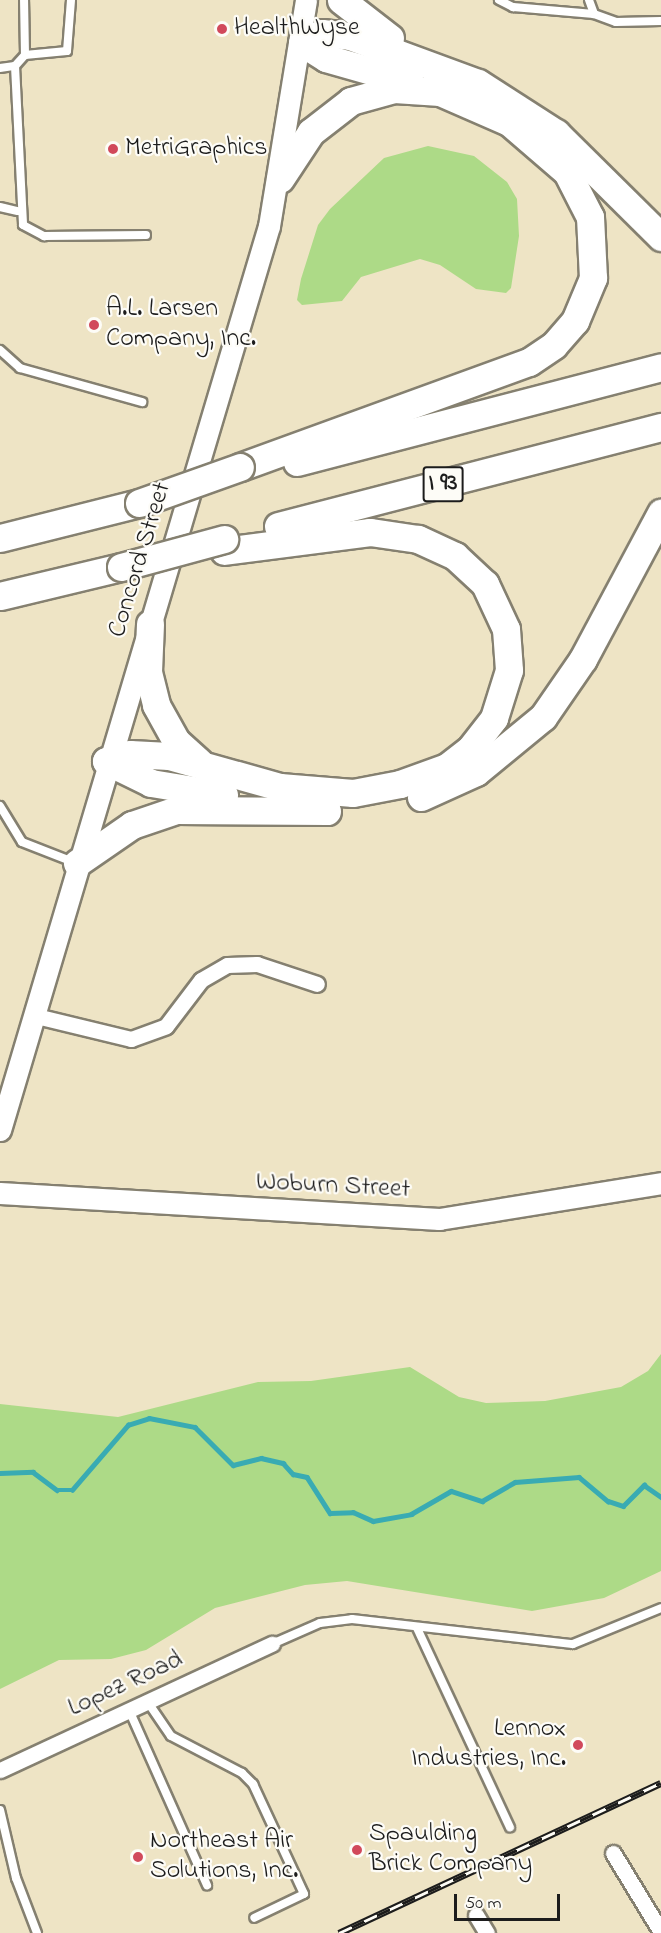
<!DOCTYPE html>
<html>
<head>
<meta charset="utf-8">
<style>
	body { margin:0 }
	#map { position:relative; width:661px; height:1933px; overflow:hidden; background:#eee4c5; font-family:"Indie Flower",sans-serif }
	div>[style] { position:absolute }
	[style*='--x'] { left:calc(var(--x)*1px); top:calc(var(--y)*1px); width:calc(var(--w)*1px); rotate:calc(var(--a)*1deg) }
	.green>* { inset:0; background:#adda87 }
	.stream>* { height:4.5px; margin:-2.25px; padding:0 2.25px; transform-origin:2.25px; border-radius:2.25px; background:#39abb3 }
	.roads { filter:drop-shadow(2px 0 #858070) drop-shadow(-2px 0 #858070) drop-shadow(0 2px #858070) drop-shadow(0 -2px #858070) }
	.lane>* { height:8px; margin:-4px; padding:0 4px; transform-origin:4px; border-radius:4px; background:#fff }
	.street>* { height:15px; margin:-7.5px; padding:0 7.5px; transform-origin:7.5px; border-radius:7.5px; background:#fff }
	.secondary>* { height:21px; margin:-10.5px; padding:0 10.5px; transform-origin:10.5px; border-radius:10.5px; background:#fff }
	.highway>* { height:27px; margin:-13.5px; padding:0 13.5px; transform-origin:13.5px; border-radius:13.5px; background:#fff }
	.rail>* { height:7px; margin-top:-3.5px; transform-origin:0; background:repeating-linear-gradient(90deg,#fdfcf7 0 14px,#1c1c1c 0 28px); box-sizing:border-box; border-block:2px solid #1c1c1c }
	.bridges { filter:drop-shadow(2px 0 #858070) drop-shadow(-2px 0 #858070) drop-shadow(0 2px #858070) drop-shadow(0 -2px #858070) }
	.highway-bridge>* { height:27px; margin:-13.5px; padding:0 13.5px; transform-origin:13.5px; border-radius:13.5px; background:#fff }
	.dots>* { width:16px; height:16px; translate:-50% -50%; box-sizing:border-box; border:3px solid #fdfcf7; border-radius:50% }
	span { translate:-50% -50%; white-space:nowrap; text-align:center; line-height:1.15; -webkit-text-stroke:4.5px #fdfcf7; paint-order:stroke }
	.shield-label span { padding:2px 4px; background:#fdfcf7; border:2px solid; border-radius:4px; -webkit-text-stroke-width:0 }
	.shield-label { font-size:24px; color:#1c1c1c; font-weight:700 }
	.poi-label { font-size:26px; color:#1c1c1c }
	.left { translate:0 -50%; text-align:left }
	.right { translate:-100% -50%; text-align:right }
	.street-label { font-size:26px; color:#1c1c1c }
	.scale { position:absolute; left:454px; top:1894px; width:106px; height:27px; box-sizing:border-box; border:3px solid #1c1c1c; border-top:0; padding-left:8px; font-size:18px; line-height:21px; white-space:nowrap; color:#1c1c1c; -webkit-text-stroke:4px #fdfcf7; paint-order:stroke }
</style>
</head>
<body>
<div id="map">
	<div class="green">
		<i style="clip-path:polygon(428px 146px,474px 156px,507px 182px,517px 199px,519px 236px,511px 288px,506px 293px,476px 289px,440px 265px,420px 259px,361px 277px,342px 301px,302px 305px,297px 300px,301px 279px,318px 225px,330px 209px,384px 158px)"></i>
		<i style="clip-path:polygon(661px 1354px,661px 1571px,604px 1598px,532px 1611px,347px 1581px,305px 1585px,215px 1608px,146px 1650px,111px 1659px,59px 1660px,0 1689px,0 1404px,118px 1417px,258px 1382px,311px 1381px,410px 1367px,459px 1397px,486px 1403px,545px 1401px,621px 1387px,648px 1371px)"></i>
	</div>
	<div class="stream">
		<i style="--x:0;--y:1473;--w:33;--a:-2"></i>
		<i style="--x:33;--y:1472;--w:30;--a:37"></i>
		<i style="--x:57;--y:1490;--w:15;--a:0"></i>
		<i style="--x:72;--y:1490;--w:86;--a:-49.3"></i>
		<i style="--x:128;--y:1425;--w:22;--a:-18"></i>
		<i style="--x:149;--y:1418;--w:47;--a:11.1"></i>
		<i style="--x:195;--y:1427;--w:54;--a:45"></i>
		<i style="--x:233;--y:1465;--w:29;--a:-14"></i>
		<i style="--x:261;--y:1458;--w:23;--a:13"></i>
		<i style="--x:283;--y:1463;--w:15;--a:48"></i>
		<i style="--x:293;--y:1474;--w:14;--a:12"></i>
		<i style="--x:307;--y:1477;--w:43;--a:57.4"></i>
		<i style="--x:330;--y:1513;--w:23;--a:-2"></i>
		<i style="--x:353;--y:1512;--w:22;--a:24"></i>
		<i style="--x:373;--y:1521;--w:39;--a:-10"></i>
		<i style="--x:411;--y:1514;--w:46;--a:-29.9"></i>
		<i style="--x:451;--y:1491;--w:33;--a:18"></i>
		<i style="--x:482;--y:1501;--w:38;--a:-30"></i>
		<i style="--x:515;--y:1482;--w:64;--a:-4.5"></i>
		<i style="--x:579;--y:1477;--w:38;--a:40"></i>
		<i style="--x:608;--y:1501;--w:16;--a:18"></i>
		<i style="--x:623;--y:1506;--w:30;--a:-45"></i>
		<i style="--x:644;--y:1485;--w:21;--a:35"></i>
	</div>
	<div class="roads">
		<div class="lane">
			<i style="--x:499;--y:0;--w:16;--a:27"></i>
			<i style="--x:513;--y:7;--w:81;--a:4.9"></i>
			<i style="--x:589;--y:0;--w:15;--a:70"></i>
			<i style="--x:594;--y:14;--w:23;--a:20"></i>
			<i style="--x:616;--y:22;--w:45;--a:-1.3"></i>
			<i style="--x:25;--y:55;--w:42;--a:-5.4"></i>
			<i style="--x:67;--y:51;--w:51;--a:-85.5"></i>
			<i style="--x:15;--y:66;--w:159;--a:87.1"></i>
			<i style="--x:23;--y:225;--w:24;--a:28"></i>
			<i style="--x:44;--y:236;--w:102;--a:-0.6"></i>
			<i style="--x:0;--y:68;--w:15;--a:-8"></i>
			<i style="--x:15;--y:66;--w:15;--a:-48"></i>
			<i style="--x:25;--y:55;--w:55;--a:-91"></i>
			<i style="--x:0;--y:207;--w:18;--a:13"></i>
			<i style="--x:0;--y:350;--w:27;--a:42"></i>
			<i style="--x:20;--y:368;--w:127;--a:15.6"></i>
			<i style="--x:0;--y:806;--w:42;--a:58.6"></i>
			<i style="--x:22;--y:842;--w:55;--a:21.4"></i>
			<i style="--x:417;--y:1628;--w:220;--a:65"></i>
			<i style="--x:272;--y:1644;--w:52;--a:-23.6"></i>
			<i style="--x:320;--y:1623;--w:32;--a:-7"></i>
			<i style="--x:352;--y:1619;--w:222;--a:6.5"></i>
			<i style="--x:573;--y:1644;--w:95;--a:-22.2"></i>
			<i style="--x:147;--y:1701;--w:42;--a:55.6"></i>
			<i style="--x:171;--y:1736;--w:80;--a:27.5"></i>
			<i style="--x:242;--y:1773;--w:16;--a:45"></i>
			<i style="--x:253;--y:1784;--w:121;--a:65.1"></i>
			<i style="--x:304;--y:1894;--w:55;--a:154.4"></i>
			<i style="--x:129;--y:1710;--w:192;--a:66"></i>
			<i style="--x:0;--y:1810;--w:70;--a:76.8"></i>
			<i style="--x:16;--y:1878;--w:59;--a:69.1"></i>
		</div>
		<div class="street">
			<i style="--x:32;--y:1015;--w:102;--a:13.6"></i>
			<i style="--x:131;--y:1039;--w:37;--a:-20"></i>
			<i style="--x:166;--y:1026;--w:58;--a:-52.7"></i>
			<i style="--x:201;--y:980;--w:30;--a:-30"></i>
			<i style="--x:227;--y:965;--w:30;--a:-2"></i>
			<i style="--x:257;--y:964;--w:63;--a:18.4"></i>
			<i style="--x:0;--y:1770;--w:300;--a:-24.9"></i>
			<i style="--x:613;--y:1853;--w:92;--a:58.7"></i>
			<i style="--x:476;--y:1915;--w:21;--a:59"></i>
		</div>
		<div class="secondary">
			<i style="--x:0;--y:1130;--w:943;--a:-73.43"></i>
			<i style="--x:269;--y:226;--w:229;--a:-80.7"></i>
			<i style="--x:0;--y:1193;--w:440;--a:3.4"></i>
			<i style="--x:439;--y:1219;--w:225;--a:-9.2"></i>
		</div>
		<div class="highway">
			<i style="--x:341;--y:0;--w:62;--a:37.8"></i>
			<i style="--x:410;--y:82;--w:87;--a:-164.1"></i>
			<i style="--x:326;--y:58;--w:28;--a:-148"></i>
			<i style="--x:302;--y:43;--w:22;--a:-27"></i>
			<i style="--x:322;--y:33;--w:28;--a:6"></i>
			<i style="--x:350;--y:36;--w:136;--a:20.2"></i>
			<i style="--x:478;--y:83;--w:93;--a:32.7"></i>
			<i style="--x:556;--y:133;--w:148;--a:44.7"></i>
			<i style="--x:297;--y:462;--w:376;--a:-14.6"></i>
			<i style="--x:240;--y:467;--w:307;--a:-20"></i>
			<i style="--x:529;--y:362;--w:30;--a:-34"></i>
			<i style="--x:554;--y:345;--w:32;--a:-49"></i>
			<i style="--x:575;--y:321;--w:47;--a:-67.3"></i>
			<i style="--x:593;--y:278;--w:61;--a:-92.8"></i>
			<i style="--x:590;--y:217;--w:51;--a:-117.1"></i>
			<i style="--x:567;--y:172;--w:77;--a:-139.2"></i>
			<i style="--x:509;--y:122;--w:75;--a:-156.5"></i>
			<i style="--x:440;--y:92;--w:46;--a:-176.3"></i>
			<i style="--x:394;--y:89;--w:45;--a:164.4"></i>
			<i style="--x:351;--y:101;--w:51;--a:142.2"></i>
			<i style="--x:311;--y:132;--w:56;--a:123.4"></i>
			<i style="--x:278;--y:526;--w:396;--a:-14.5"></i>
			<i style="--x:0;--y:538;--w:143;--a:-14.1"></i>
			<i style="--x:0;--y:596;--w:124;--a:-13.5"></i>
			<i style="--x:150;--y:624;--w:48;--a:92.4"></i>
			<i style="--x:148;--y:672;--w:34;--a:76"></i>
			<i style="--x:156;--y:705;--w:41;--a:60.9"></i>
			<i style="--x:176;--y:741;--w:31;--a:42"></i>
			<i style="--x:106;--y:761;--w:25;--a:-16"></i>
			<i style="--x:130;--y:754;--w:39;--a:3"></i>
			<i style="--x:169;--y:756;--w:115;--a:15.6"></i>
			<i style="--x:280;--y:787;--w:73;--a:4.7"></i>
			<i style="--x:353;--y:793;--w:48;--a:-10.8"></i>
			<i style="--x:400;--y:784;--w:50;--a:-19.9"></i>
			<i style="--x:447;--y:767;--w:29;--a:-38"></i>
			<i style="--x:470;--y:749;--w:39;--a:-52"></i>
			<i style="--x:494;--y:718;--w:50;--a:-72.6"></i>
			<i style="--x:509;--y:670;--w:41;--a:-94.2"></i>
			<i style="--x:506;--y:629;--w:50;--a:-115"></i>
			<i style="--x:485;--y:584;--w:41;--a:-137"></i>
			<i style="--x:455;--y:556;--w:41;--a:-155.3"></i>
			<i style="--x:418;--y:539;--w:49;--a:-171.7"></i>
			<i style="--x:370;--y:532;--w:147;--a:172.6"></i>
			<i style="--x:106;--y:761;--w:50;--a:26.1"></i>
			<i style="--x:151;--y:783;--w:74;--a:9.3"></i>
			<i style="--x:421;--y:797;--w:60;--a:-24.4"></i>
			<i style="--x:476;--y:772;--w:87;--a:-39.4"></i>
			<i style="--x:543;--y:717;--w:70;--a:-55.4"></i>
			<i style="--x:583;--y:659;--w:166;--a:-61.9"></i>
			<i style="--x:77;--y:863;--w:67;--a:-34.6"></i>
			<i style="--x:132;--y:825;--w:46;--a:-18.8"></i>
			<i style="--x:176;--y:810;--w:151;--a:0.4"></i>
		</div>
	</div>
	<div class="rail">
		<i style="--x:339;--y:1933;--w:355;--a:-25"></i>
	</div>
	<div class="bridges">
		<div class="highway-bridge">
			<i style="--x:139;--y:503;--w:107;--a:-19.6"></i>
			<i style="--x:121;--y:567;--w:107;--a:-15.2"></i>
		</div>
	</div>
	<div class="dots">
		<i style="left:222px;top:29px;background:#d1495b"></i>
		<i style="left:113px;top:149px;background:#d1495b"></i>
		<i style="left:94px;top:325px;background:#d1495b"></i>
		<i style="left:578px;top:1745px;background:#d1495b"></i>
		<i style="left:357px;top:1850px;background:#d1495b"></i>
		<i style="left:138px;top:1857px;background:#d1495b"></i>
	</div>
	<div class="shield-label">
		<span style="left:443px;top:484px">I 93</span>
	</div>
	<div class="poi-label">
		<span class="left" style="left:234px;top:29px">HealthWyse</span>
		<span class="left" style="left:125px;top:149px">MetriGraphics</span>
		<span class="left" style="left:106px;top:325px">A.L. Larsen<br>Company, Inc.</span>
		<span class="right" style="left:566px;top:1745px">Lennox<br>Industries, Inc.</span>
		<span class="left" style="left:369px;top:1850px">Spaulding<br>Brick Company</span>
		<span class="left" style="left:150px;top:1857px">Northeast Air<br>Solutions, Inc.</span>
	</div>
	<div class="street-label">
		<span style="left:141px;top:560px;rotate:-73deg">Concord Street</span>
		<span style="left:333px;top:1187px;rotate:3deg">Woburn Street</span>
		<span style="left:126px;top:1685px;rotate:-25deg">Lopez Road</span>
	</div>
	<div class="scale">50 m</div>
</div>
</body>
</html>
